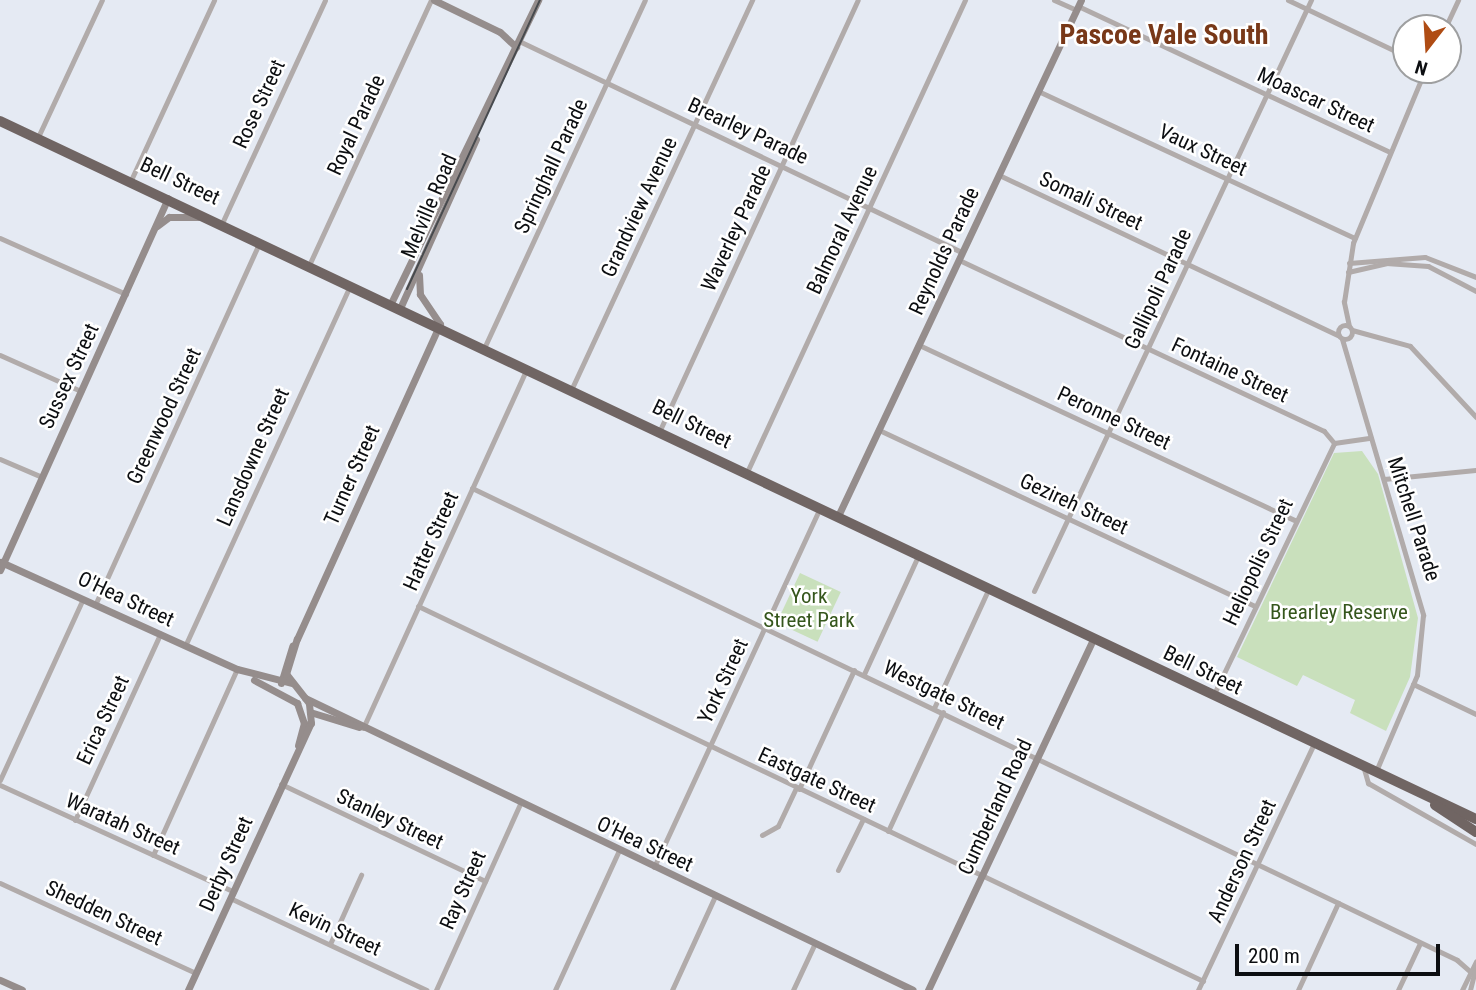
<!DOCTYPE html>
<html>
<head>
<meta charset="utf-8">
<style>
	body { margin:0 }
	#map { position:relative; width:1476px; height:990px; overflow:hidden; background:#e5eaf3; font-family:"Roboto Condensed",sans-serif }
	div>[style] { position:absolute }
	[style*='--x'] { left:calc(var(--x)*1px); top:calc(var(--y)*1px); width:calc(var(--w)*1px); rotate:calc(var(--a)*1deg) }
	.green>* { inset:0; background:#c9e0bc; transform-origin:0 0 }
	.street>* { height:5px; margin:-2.5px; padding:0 2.5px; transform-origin:2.5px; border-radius:2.5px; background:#b1abaa }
	.street>.ring { margin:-2.5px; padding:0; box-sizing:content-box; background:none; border:5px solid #b1abaa; border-radius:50% }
	.secondary>* { height:7px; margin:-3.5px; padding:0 3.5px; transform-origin:3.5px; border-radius:3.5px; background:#958d8c }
	.highway>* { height:10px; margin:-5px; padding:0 5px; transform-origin:5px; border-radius:5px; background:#706563 }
	.tram>* { height:2px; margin:-1px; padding:0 1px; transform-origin:1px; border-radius:1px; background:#474a4e }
	span { translate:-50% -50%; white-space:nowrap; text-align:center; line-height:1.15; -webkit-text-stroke:5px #fff; paint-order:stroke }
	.street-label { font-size:21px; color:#0c0e11 }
	.park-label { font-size:21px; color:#35561c }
	.district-label { font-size:28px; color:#783818; font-weight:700 }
	.north { position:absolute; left:1392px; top:14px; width:70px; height:70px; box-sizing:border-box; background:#fff; border:2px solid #9e9fa0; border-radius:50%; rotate:197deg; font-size:19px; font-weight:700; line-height:28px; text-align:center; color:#0c0e11 }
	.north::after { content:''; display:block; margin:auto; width:24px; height:32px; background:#af4c14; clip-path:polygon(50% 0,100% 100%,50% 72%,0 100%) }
	.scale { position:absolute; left:1235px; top:944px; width:205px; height:32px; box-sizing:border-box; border:4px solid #0c0e11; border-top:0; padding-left:9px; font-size:21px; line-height:24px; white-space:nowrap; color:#0c0e11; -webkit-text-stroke:5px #fff; paint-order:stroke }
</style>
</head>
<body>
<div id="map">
	<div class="green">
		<i style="clip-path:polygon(1362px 451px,1378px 474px,1418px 618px,1410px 677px,1386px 731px,1350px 713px,1355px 700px,1303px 675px,1297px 686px,1237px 657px,1334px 453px)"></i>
		<i style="left:800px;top:573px;width:45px;height:55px;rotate:25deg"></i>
	</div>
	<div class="street">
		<i style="--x:1054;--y:0;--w:24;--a:24"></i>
		<i style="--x:1288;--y:0;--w:131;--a:25.4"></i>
		<i style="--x:1078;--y:6;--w:342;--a:25.1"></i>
		<i style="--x:1445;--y:28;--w:31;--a:-65"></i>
		<i style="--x:519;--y:41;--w:491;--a:25.5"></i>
		<i style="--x:1038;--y:91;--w:349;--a:24.9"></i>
		<i style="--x:38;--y:137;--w:151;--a:-65"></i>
		<i style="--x:999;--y:175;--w:376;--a:25.3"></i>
		<i style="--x:131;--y:180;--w:198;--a:-65.2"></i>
		<i style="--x:223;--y:221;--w:243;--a:-65.2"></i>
		<i style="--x:0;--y:238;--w:138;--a:24"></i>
		<i style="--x:959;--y:260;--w:403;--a:25.1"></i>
		<i style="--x:1324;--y:431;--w:16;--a:50"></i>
		<i style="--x:1334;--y:443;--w:37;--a:-8"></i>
		<i style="--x:310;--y:263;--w:289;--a:-65.3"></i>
		<i style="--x:1349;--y:263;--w:76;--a:-4.5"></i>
		<i style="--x:1425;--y:257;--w:55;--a:21.4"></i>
		<i style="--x:1348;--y:272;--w:39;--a:-13"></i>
		<i style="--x:1386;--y:263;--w:42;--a:4.1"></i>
		<i style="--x:1428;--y:266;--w:54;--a:27.5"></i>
		<i class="ring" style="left:1338px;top:325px;width:9px;height:9px"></i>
		<i style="--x:1349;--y:326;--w:25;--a:-102"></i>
		<i style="--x:1344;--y:302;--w:60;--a:-81.3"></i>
		<i style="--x:1353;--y:243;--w:187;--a:-67.4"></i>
		<i style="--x:1352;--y:330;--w:60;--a:15.4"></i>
		<i style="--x:1410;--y:346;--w:97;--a:47.1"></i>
		<i style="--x:1342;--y:339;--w:288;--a:73.6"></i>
		<i style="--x:1423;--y:615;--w:60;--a:95.7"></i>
		<i style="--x:1417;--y:675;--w:104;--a:113.1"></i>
		<i style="--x:919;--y:345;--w:415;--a:25"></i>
		<i style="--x:485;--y:346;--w:381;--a:-65.2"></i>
		<i style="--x:0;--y:355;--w:89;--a:24"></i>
		<i style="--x:572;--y:388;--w:428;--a:-65.1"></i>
		<i style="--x:660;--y:430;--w:473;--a:-65.3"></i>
		<i style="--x:879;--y:430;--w:415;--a:25.1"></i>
		<i style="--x:0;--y:459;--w:46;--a:23.2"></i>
		<i style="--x:747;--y:472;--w:520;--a:-65.21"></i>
		<i style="--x:1384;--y:479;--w:92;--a:-5.6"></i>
		<i style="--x:472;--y:488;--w:1092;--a:25.6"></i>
		<i style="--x:1457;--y:960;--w:21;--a:41"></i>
		<i style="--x:1034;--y:591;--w:653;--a:-64.89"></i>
		<i style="--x:95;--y:605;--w:397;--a:-65.6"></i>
		<i style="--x:418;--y:606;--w:870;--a:25.53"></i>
		<i style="--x:185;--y:646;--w:396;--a:-65.4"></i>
		<i style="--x:864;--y:674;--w:132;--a:-65.4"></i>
		<i style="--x:1413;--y:684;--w:70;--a:25.5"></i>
		<i style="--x:1213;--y:696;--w:280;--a:-64.4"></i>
		<i style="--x:934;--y:708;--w:132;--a:-65.4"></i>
		<i style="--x:363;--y:728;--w:392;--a:-65.5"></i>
		<i style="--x:1364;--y:769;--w:15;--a:74"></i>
		<i style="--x:1368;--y:783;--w:124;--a:29.5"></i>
		<i style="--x:0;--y:780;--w:199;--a:-65.4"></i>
		<i style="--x:281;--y:784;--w:226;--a:25.4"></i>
		<i style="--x:0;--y:785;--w:256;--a:24.5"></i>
		<i style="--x:799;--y:789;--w:131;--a:-65.2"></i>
		<i style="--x:75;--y:820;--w:205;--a:-65.4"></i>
		<i style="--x:888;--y:831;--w:131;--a:-65.2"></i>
		<i style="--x:762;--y:835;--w:18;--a:-29"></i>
		<i style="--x:778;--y:826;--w:42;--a:-64.7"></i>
		<i style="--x:153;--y:855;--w:204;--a:-65.7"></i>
		<i style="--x:654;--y:867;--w:396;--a:-65.2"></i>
		<i style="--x:838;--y:870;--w:57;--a:-63.9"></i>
		<i style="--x:0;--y:883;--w:216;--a:24.7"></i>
		<i style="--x:230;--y:898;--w:217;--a:25.1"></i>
		<i style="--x:330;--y:944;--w:76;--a:-65.8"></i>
		<i style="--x:436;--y:990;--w:204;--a:-65.7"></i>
		<i style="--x:555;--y:990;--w:154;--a:-65.4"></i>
		<i style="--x:672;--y:990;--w:103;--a:-65.4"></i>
		<i style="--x:793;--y:990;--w:52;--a:-64.9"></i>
		<i style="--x:1198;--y:990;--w:272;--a:-64.8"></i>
		<i style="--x:1298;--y:990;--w:96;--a:-65.3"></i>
		<i style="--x:1398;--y:990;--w:52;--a:-64.9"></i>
		<i style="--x:1462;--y:990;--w:32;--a:-64"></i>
		<i style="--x:1470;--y:990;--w:25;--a:-76"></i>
	</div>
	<div class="secondary">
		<i style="--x:434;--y:0;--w:73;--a:25.9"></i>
		<i style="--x:500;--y:32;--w:22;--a:43"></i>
		<i style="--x:157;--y:226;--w:15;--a:-37"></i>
		<i style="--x:169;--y:217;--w:29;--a:0"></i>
		<i style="--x:392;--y:301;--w:335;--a:-64.1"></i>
		<i style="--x:401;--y:306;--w:183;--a:-65.8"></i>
		<i style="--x:838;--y:516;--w:570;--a:-64.78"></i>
		<i style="--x:1;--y:562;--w:259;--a:24.4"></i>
		<i style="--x:237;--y:669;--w:57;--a:14.3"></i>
		<i style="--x:0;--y:570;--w:408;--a:-65.7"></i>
		<i style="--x:254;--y:680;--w:49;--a:28.1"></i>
		<i style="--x:297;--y:703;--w:21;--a:71"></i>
		<i style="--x:304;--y:723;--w:23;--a:105"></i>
		<i style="--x:281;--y:683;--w:39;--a:-73"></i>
		<i style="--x:305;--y:698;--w:674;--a:25.65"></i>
		<i style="--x:310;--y:712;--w:51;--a:17"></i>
		<i style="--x:0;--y:980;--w:24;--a:24"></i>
		<i style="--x:188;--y:990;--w:294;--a:-65.3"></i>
		<i style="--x:311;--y:723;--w:20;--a:-96"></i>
		<i style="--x:309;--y:703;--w:37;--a:-128"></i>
		<i style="--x:286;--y:674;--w:37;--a:-73"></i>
		<i style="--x:297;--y:639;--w:346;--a:-65.6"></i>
		<i style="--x:440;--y:324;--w:36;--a:-124"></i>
		<i style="--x:420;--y:294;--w:19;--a:-93"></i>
		<i style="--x:928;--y:990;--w:388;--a:-64.8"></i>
	</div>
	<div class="highway">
		<i style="--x:0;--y:121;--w:1633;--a:25.31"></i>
		<i style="--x:1435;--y:805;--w:49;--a:33.4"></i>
	</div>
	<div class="tram">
		<i style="--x:407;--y:289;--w:318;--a:-65.3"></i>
	</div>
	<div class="street-label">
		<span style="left:1316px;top:100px;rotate:25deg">Moascar Street</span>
		<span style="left:259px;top:104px;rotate:-65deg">Rose Street</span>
		<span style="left:356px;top:125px;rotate:-65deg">Royal Parade</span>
		<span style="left:748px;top:131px;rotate:25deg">Brearley Parade</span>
		<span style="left:1203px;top:150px;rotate:25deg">Vaux Street</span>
		<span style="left:551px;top:166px;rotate:-65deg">Springhall Parade</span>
		<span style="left:180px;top:181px;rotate:25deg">Bell Street</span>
		<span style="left:1091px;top:201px;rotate:25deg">Somali Street</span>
		<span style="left:429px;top:206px;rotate:-67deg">Melville Road</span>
		<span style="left:639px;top:207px;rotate:-65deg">Grandview Avenue</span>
		<span style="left:736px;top:228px;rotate:-65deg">Waverley Parade</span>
		<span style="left:842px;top:230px;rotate:-65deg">Balmoral Avenue</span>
		<span style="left:944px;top:251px;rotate:-65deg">Reynolds Parade</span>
		<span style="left:1158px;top:289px;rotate:-65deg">Gallipoli Parade</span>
		<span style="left:1230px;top:370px;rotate:25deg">Fontaine Street</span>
		<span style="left:69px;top:376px;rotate:-65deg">Sussex Street</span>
		<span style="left:164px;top:416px;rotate:-65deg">Greenwood Street</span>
		<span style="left:1114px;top:418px;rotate:25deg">Peronne Street</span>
		<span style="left:692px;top:424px;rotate:26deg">Bell Street</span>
		<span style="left:253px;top:457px;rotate:-66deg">Lansdowne Street</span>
		<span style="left:352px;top:475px;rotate:-66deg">Turner Street</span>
		<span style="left:1074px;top:504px;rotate:25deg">Gezireh Street</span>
		<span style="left:1414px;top:519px;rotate:72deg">Mitchell Parade</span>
		<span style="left:431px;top:541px;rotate:-66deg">Hatter Street</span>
		<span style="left:1258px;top:562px;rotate:-65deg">Heliopolis Street</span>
		<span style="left:126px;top:599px;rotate:25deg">O'Hea Street</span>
		<span style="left:1203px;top:670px;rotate:26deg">Bell Street</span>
		<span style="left:723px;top:681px;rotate:-65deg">York Street</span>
		<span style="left:944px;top:695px;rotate:26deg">Westgate Street</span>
		<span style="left:103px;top:720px;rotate:-65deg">Erica Street</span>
		<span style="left:817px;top:780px;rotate:25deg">Eastgate Street</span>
		<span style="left:995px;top:807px;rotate:-65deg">Cumberland Road</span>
		<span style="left:390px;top:819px;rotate:25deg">Stanley Street</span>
		<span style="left:123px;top:824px;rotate:24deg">Waratah Street</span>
		<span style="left:645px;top:844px;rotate:25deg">O'Hea Street</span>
		<span style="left:1242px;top:861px;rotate:-65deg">Anderson Street</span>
		<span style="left:226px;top:864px;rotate:-66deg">Derby Street</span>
		<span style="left:463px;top:890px;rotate:-66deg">Ray Street</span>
		<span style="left:104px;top:913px;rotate:25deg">Shedden Street</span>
		<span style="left:335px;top:929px;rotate:25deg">Kevin Street</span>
	</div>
	<div class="park-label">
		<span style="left:809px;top:608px">York<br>Street Park</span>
		<span style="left:1339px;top:612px">Brearley Reserve</span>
	</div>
	<div class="district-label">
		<span style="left:1164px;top:35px">Pascoe Vale South</span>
	</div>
	<div class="north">N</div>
	<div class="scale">200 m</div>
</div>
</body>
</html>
